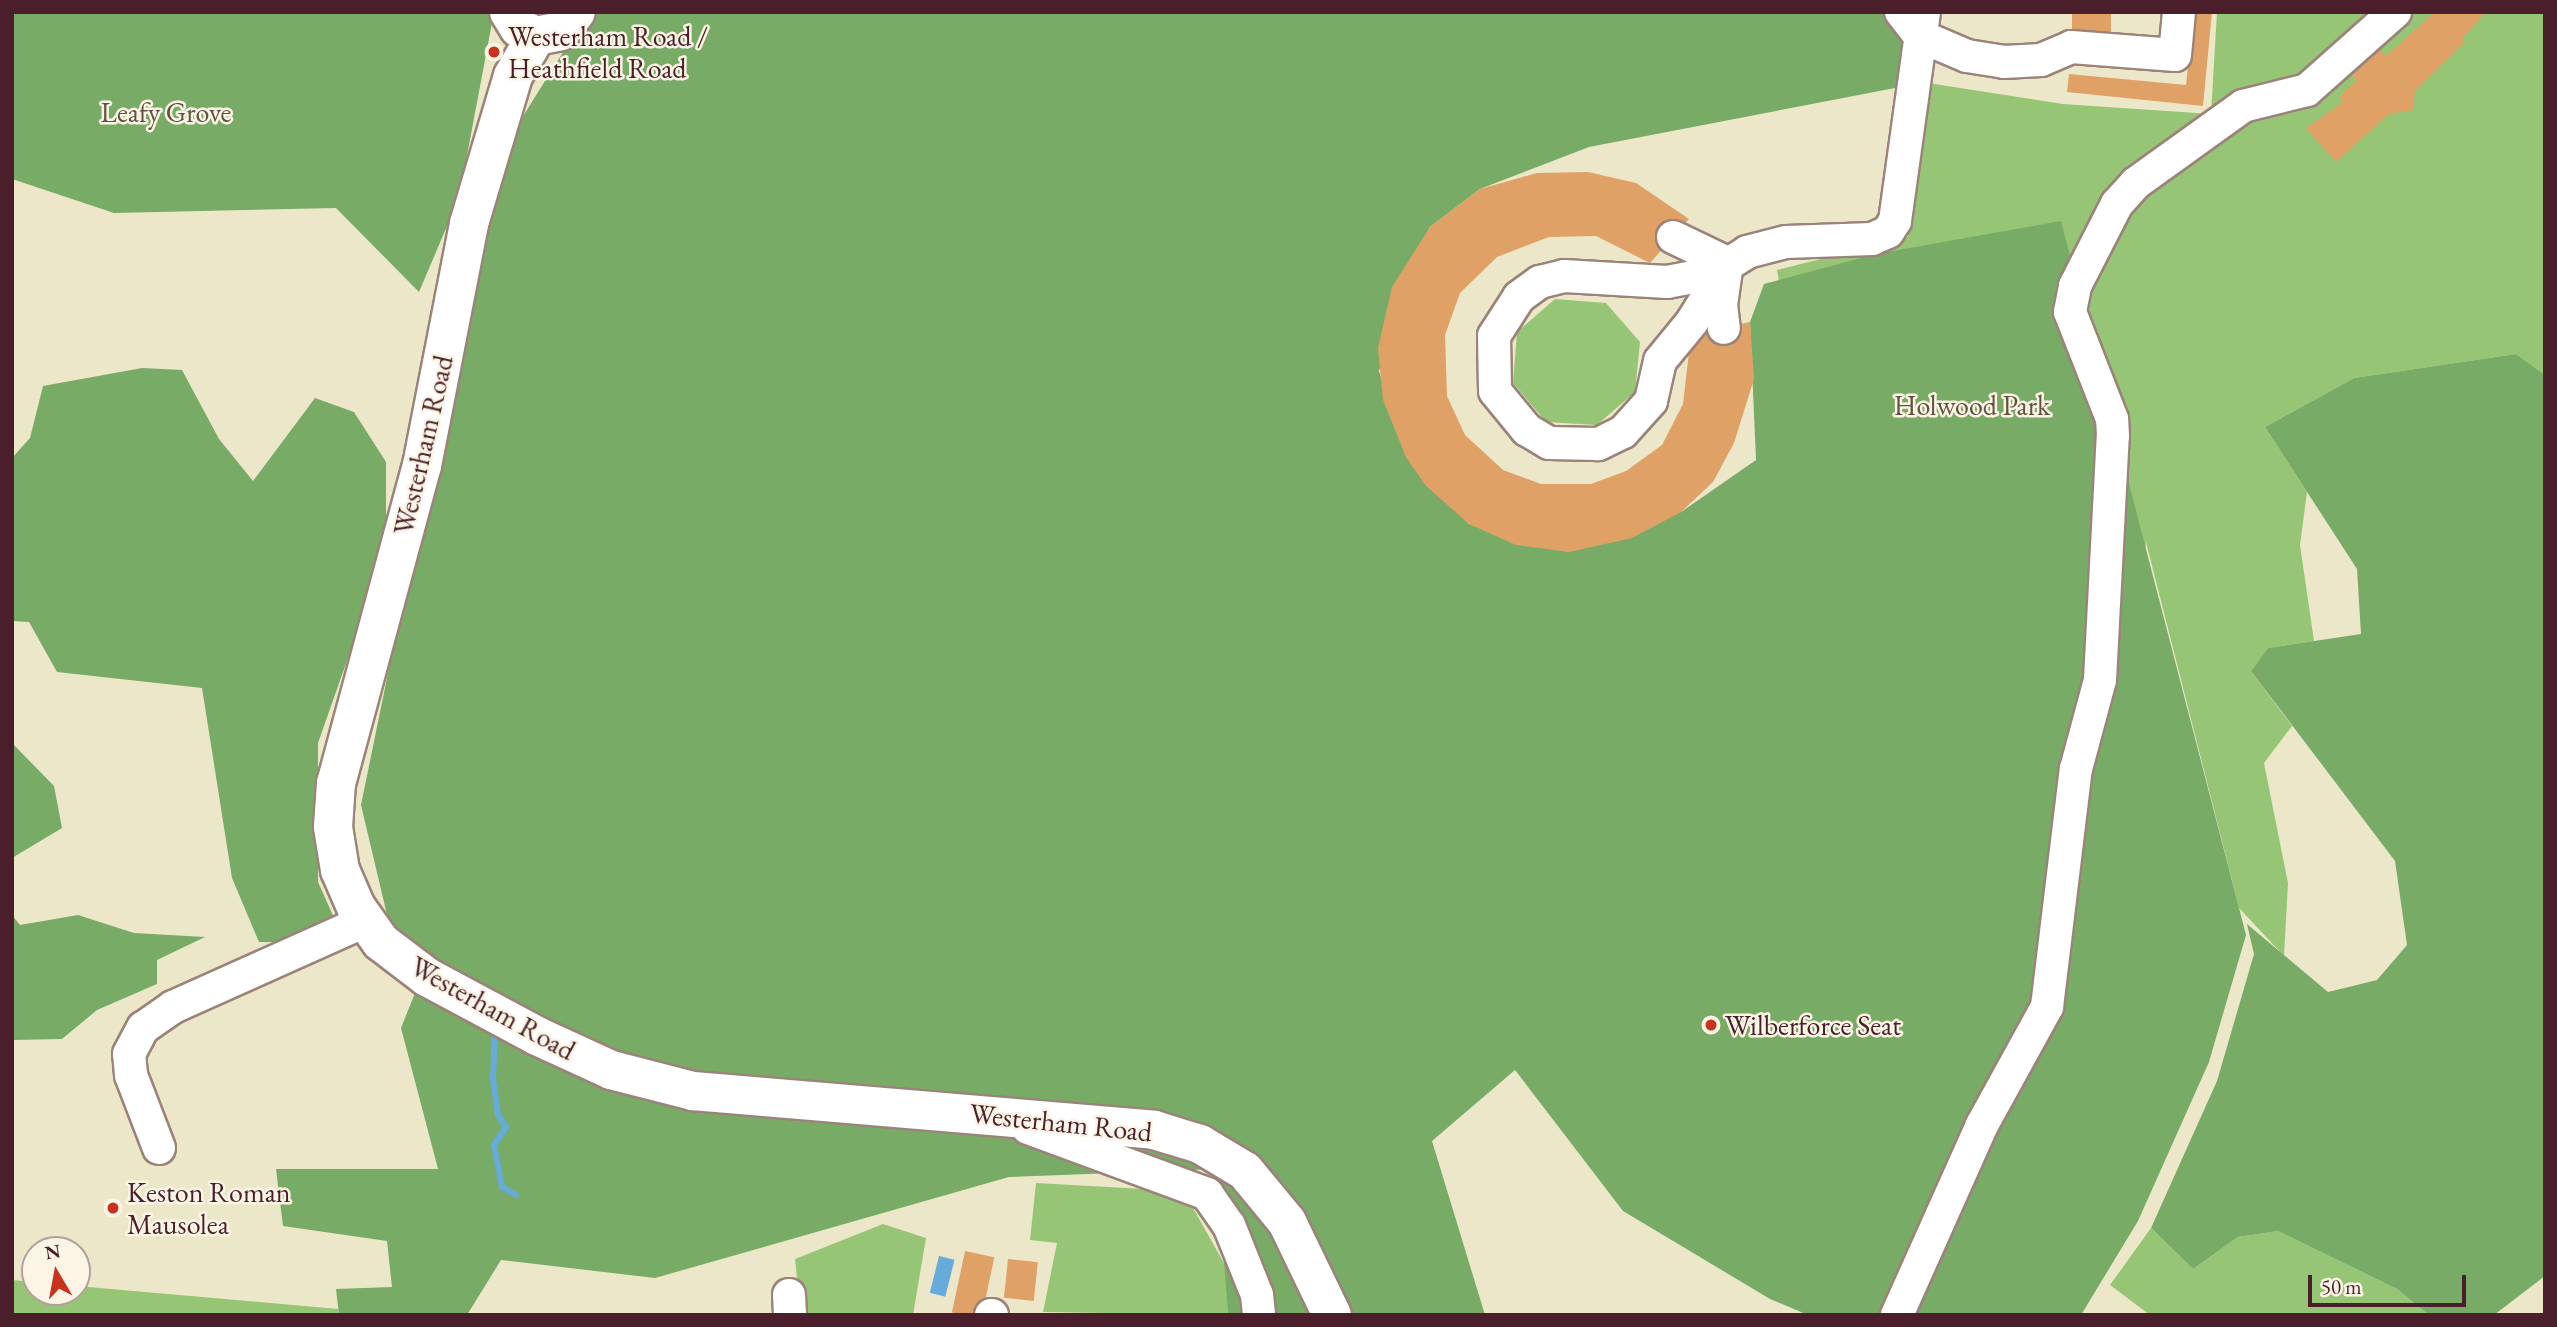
<!DOCTYPE html>
<html>
<head>
<meta charset="utf-8">
<style>
	body { margin:0 }
	#map { position:relative; width:2557px; height:1327px; overflow:hidden; background:#ede7c9; font-family:"EB Garamond",serif }
	div>[style] { position:absolute }
	[style*='--x'] { left:calc(var(--x)*1px); top:calc(var(--y)*1px); width:calc(var(--w)*1px); rotate:calc(var(--a)*1deg) }
	.green>* { inset:0; background:#96c675 }
	.forest>* { inset:0; background:#78ab66 }
	.water>* { inset:0; background:#67abdc; transform-origin:0 0 }
	.stream>* { height:6px; margin:-3px; padding:0 3px; transform-origin:3px; border-radius:3px; background:#67abdc }
	.building>* { inset:0; background:#dfa166; transform-origin:0 0 }
	.roads { filter:drop-shadow(2px 0 #9c837a) drop-shadow(-2px 0 #9c837a) drop-shadow(0 2px #9c837a) drop-shadow(0 -2px #9c837a) }
	.minor>* { height:32px; margin:-16px; padding:0 16px; transform-origin:16px; border-radius:16px; background:#fff }
	.major>* { height:38px; margin:-19px; padding:0 19px; transform-origin:19px; border-radius:19px; background:#fff }
	.dots>* { width:19px; height:19px; translate:-50% -50%; box-sizing:border-box; border:4px solid #fcf5e5; border-radius:50% }
	span { translate:-50% -50%; white-space:nowrap; text-align:center; line-height:1.15; -webkit-text-stroke:5px #fcf5e5; paint-order:stroke }
	.poi-label { font-size:28px; color:#4a1f2b }
	.left { translate:0 -50%; text-align:left }
	.park-label { font-size:28px; color:#615141 }
	.street-label { font-size:28px; color:#4a1f2b }
	.frame { position:absolute; inset:0; border:14px solid #4a1f2b; pointer-events:none }
	.north { position:absolute; left:21px; top:1236px; width:70px; height:70px; box-sizing:border-box; background:#fcf5e5; border:2px solid #b59f9b; border-radius:50%; rotate:350deg; font-size:19px; font-weight:700; line-height:28px; text-align:center; color:#4a1f2b }
	.north::after { content:''; display:block; margin:auto; width:24px; height:32px; background:#c8321e; clip-path:polygon(50% 0,100% 100%,50% 72%,0 100%) }
	.scale { position:absolute; left:2308px; top:1275px; width:158px; height:32px; box-sizing:border-box; border:4px solid #4a1f2b; border-top:0; padding-left:9px; font-size:21px; line-height:24px; white-space:nowrap; color:#4a1f2b; -webkit-text-stroke:5px #fcf5e5; paint-order:stroke }
</style>
</head>
<body>
<div id="map">
	<div class="green">
		<i style="clip-path:polygon(2217px 12px,2545px 12px,2545px 375px,2516px 354px,2354px 378px,2265px 427px,2307px 492px,2300px 545px,2314px 641px,2268px 648px,2251px 671px,2292px 726px,2264px 763px,2288px 883px,2284px 956px,2239px 908px,2146px 542px,2142px 616px,1784px 309px,1777px 270px,1908px 237px,1928px 83px,2063px 104px,2211px 114px)"></i>
		<i style="clip-path:polygon(1555px 299px,1606px 303px,1640px 342px,1635px 392px,1597px 425px,1546px 422px,1513px 383px,1517px 332px)"></i>
		<i style="clip-path:polygon(1036px 1183px,1162px 1190px,1193px 1208px,1225px 1265px,1228px 1315px,1043px 1312px,1057px 1243px,1030px 1240px)"></i>
		<i style="clip-path:polygon(883px 1224px,926px 1238px,913px 1315px,801px 1315px,795px 1259px)"></i>
		<i style="clip-path:polygon(2151px 1228px,2193px 1269px,2238px 1237px,2278px 1231px,2397px 1289px,2429px 1315px,2150px 1315px,2110px 1285px)"></i>
		<i style="clip-path:polygon(12px 1280px,35px 1282px,35px 1292px,77px 1292px,77px 1286px,338px 1309px,339px 1315px,12px 1315px)"></i>
	</div>
	<div class="forest">
		<i style="clip-path:polygon(12px 12px,494px 12px,459px 198px,419px 292px,336px 208px,114px 213px,12px 179px)"></i>
		<i style="clip-path:polygon(595px 12px,1899px 12px,1911px 26px,1895px 88px,1589px 147px,1480px 189px,1430px 227px,1379px 371px,1406px 457px,1469px 524px,1568px 552px,1681px 512px,1756px 460px,1750px 322px,1764px 284px,1876px 254px,2061px 221px,2246px 935px,2209px 1062px,2138px 1221px,2081px 1315px,1808px 1315px,1770px 1299px,1623px 1211px,1515px 1070px,1432px 1141px,1485px 1315px,1228px 1315px,1217px 1169px,1009px 1177px,655px 1278px,501px 1260px,467px 1315px,339px 1315px,336px 1289px,392px 1287px,387px 1241px,283px 1226px,276px 1169px,438px 1169px,401px 1028px,427px 963px,388px 919px,361px 805px,396px 634px,439px 478px,481px 245px,515px 129px,565px 49px)"></i>
		<i style="clip-path:polygon(2516px 354px,2545px 375px,2545px 1276px,2494px 1315px,2429px 1315px,2397px 1289px,2278px 1231px,2238px 1237px,2193px 1269px,2151px 1228px,2217px 1081px,2254px 954px,2247px 924px,2328px 992px,2377px 980px,2407px 945px,2395px 861px,2251px 671px,2268px 648px,2361px 634px,2357px 569px,2265px 427px,2354px 378px)"></i>
		<i style="clip-path:polygon(142px 368px,182px 370px,219px 439px,253px 481px,315px 398px,354px 412px,386px 462px,386px 550px,318px 743px,318px 882px,335px 920px,291px 942px,259px 942px,232px 878px,202px 688px,57px 672px,29px 622px,12px 621px,12px 458px,30px 438px,43px 386px)"></i>
		<i style="clip-path:polygon(12px 743px,54px 786px,62px 828px,12px 858px)"></i>
		<i style="clip-path:polygon(12px 915px,20px 925px,78px 915px,134px 933px,205px 937px,157px 960px,157px 984px,97px 1010px,62px 1039px,12px 1040px)"></i>
	</div>
	<div class="water">
		<i style="left:939px;top:1256px;width:16px;height:38px;rotate:14deg"></i>
	</div>
	<div class="stream">
		<i style="--x:495;--y:1029;--w:50;--a:92.3"></i>
		<i style="--x:493;--y:1079;--w:36;--a:82"></i>
		<i style="--x:498;--y:1115;--w:14;--a:56"></i>
		<i style="--x:506;--y:1127;--w:22;--a:124"></i>
		<i style="--x:494;--y:1145;--w:43;--a:79.2"></i>
		<i style="--x:502;--y:1187;--w:16;--a:30"></i>
	</div>
	<div class="building">
		<i style="left:2072px;top:12px;width:39px;height:25px"></i>
		<i style="clip-path:polygon(2194px 12px,2212px 12px,2203px 106px,2067px 92px,2069px 74px,2186px 85px)"></i>
		<i style="clip-path:polygon(2435px 12px,2486px 12px,2462px 39px,2465px 42px,2415px 91px,2413px 110px,2389px 114px,2336px 162px,2306px 128px,2343px 102px,2339px 97px,2357px 80px,2352px 74px,2379px 49px,2386px 56px)"></i>
		<i style="clip-path:polygon(1588px 172px,1636px 183px,1689px 219px,1650px 263px,1596px 236px,1549px 237px,1497px 257px,1460px 293px,1445px 335px,1447px 396px,1465px 435px,1503px 470px,1541px 484px,1591px 484px,1626px 471px,1662px 445px,1683px 404px,1691px 335px,1750px 322px,1754px 379px,1734px 443px,1713px 482px,1681px 512px,1632px 538px,1569px 552px,1516px 545px,1469px 524px,1426px 486px,1406px 457px,1383px 400px,1378px 348px,1392px 287px,1430px 227px,1480px 189px,1537px 173px)"></i>
		<i style="left:965px;top:1251px;width:30px;height:63px;rotate:12deg"></i>
		<i style="left:1008px;top:1259px;width:30px;height:39px;rotate:6deg"></i>
	</div>
	<div class="roads">
		<div class="minor">
			<i style="--x:1901;--y:12;--w:31;--a:52"></i>
			<i style="--x:1920;--y:36;--w:51;--a:23.1"></i>
			<i style="--x:1967;--y:56;--w:37;--a:9"></i>
			<i style="--x:2004;--y:62;--w:37;--a:-3"></i>
			<i style="--x:2041;--y:60;--w:33;--a:-23"></i>
			<i style="--x:2071;--y:47;--w:104;--a:4.4"></i>
			<i style="--x:2175;--y:55;--w:43;--a:-84.7"></i>
			<i style="--x:1673;--y:237;--w:60;--a:25.7"></i>
			<i style="--x:1727;--y:263;--w:42;--a:98.1"></i>
			<i style="--x:1721;--y:305;--w:23;--a:83"></i>
			<i style="--x:1714;--y:273;--w:20;--a:101"></i>
			<i style="--x:1710;--y:293;--w:34;--a:122"></i>
			<i style="--x:1692;--y:322;--w:50;--a:129.4"></i>
			<i style="--x:1660;--y:361;--w:41;--a:102.7"></i>
			<i style="--x:1651;--y:401;--w:42;--a:132.1"></i>
			<i style="--x:1623;--y:432;--w:28;--a:154"></i>
			<i style="--x:1598;--y:444;--w:49;--a:-178.8"></i>
			<i style="--x:1549;--y:443;--w:26;--a:-149"></i>
			<i style="--x:1527;--y:430;--w:50;--a:-129.4"></i>
			<i style="--x:1495;--y:391;--w:55;--a:-91"></i>
			<i style="--x:1494;--y:336;--w:46;--a:-57.3"></i>
			<i style="--x:1519;--y:297;--w:26;--a:-36"></i>
			<i style="--x:1540;--y:282;--w:25;--a:-14"></i>
			<i style="--x:1564;--y:276;--w:103;--a:3.3"></i>
			<i style="--x:1667;--y:282;--w:48;--a:-10.8"></i>
			<i style="--x:1714;--y:273;--w:39;--a:-32"></i>
			<i style="--x:1747;--y:252;--w:40;--a:-14.4"></i>
			<i style="--x:1786;--y:242;--w:86;--a:-2"></i>
			<i style="--x:1872;--y:239;--w:17;--a:-24"></i>
			<i style="--x:1888;--y:232;--w:13;--a:-58"></i>
			<i style="--x:1895;--y:221;--w:211;--a:-82.1"></i>
			<i style="--x:1028;--y:1128;--w:191;--a:20.2"></i>
			<i style="--x:1207;--y:1194;--w:38;--a:55"></i>
			<i style="--x:1229;--y:1225;--w:75;--a:68.2"></i>
			<i style="--x:1257;--y:1295;--w:20;--a:84"></i>
			<i style="--x:159;--y:1148;--w:78;--a:-111"></i>
			<i style="--x:131;--y:1075;--w:21;--a:-95"></i>
			<i style="--x:129;--y:1054;--w:30;--a:-62"></i>
			<i style="--x:143;--y:1028;--w:37;--a:-35"></i>
			<i style="--x:173;--y:1007;--w:210;--a:-24.1"></i>
			<i style="--x:789;--y:1295;--w:20;--a:87"></i>
			<i style="--x:991;--y:1315;--w:1;--a:0"></i>
			<i style="--x:1897;--y:1315;--w:208;--a:-65.9"></i>
			<i style="--x:1982;--y:1125;--w:135;--a:-61.2"></i>
			<i style="--x:2047;--y:1007;--w:240;--a:-83.1"></i>
			<i style="--x:2076;--y:769;--w:92;--a:-74.9"></i>
			<i style="--x:2100;--y:680;--w:244;--a:-87"></i>
			<i style="--x:2113;--y:436;--w:17;--a:-93"></i>
			<i style="--x:2112;--y:419;--w:115;--a:-111.4"></i>
			<i style="--x:2070;--y:312;--w:26;--a:-79"></i>
			<i style="--x:2075;--y:286;--w:92;--a:-62.9"></i>
			<i style="--x:2117;--y:204;--w:28;--a:-48"></i>
			<i style="--x:2136;--y:183;--w:132;--a:-35.7"></i>
			<i style="--x:2243;--y:106;--w:66;--a:-14"></i>
			<i style="--x:2307;--y:90;--w:118;--a:-41.6"></i>
		</div>
		<div class="major">
			<i style="--x:509;--y:12;--w:19;--a:58"></i>
			<i style="--x:519;--y:28;--w:19;--a:25"></i>
			<i style="--x:536;--y:36;--w:25;--a:-11"></i>
			<i style="--x:561;--y:31;--w:24;--a:-52"></i>
			<i style="--x:536;--y:36;--w:46;--a:119.9"></i>
			<i style="--x:513;--y:76;--w:154;--a:106.6"></i>
			<i style="--x:469;--y:224;--w:246;--a:101"></i>
			<i style="--x:422;--y:465;--w:329;--a:105.1"></i>
			<i style="--x:336;--y:783;--w:44;--a:93.9"></i>
			<i style="--x:333;--y:827;--w:44;--a:80.8"></i>
			<i style="--x:340;--y:870;--w:40;--a:66.6"></i>
			<i style="--x:356;--y:907;--w:43;--a:54.5"></i>
			<i style="--x:381;--y:942;--w:58;--a:37.3"></i>
			<i style="--x:427;--y:977;--w:125;--a:28.2"></i>
			<i style="--x:537;--y:1036;--w:81;--a:24.7"></i>
			<i style="--x:611;--y:1070;--w:85;--a:14.4"></i>
			<i style="--x:693;--y:1091;--w:463;--a:4.8"></i>
			<i style="--x:1154;--y:1130;--w:48;--a:16.9"></i>
			<i style="--x:1200;--y:1144;--w:52;--a:31"></i>
			<i style="--x:1245;--y:1171;--w:66;--a:50.5"></i>
			<i style="--x:1287;--y:1222;--w:103;--a:64.2"></i>
		</div>
	</div>
	<div class="dots">
		<i style="left:494px;top:52px;background:#c8321e"></i>
		<i style="left:1711px;top:1025px;background:#c8321e"></i>
		<i style="left:113px;top:1208px;background:#c8321e"></i>
	</div>
	<div class="poi-label">
		<span class="left" style="left:508px;top:52px">Westerham Road /<br>Heathfield Road</span>
		<span class="left" style="left:1725px;top:1025px">Wilberforce Seat</span>
		<span class="left" style="left:127px;top:1208px">Keston Roman<br>Mausolea</span>
	</div>
	<div class="park-label">
		<span style="left:166px;top:112px">Leafy Grove</span>
		<span style="left:1972px;top:405px">Holwood Park</span>
	</div>
	<div class="street-label">
		<span style="left:423px;top:445px;rotate:-77deg">Westerham Road</span>
		<span style="left:493px;top:1008px;rotate:29deg">Westerham Road</span>
		<span style="left:1061px;top:1122px;rotate:6deg">Westerham Road</span>
	</div>
	<div class="frame"></div>
	<div class="north">N</div>
	<div class="scale">50 m</div>
</div>
</body>
</html>
